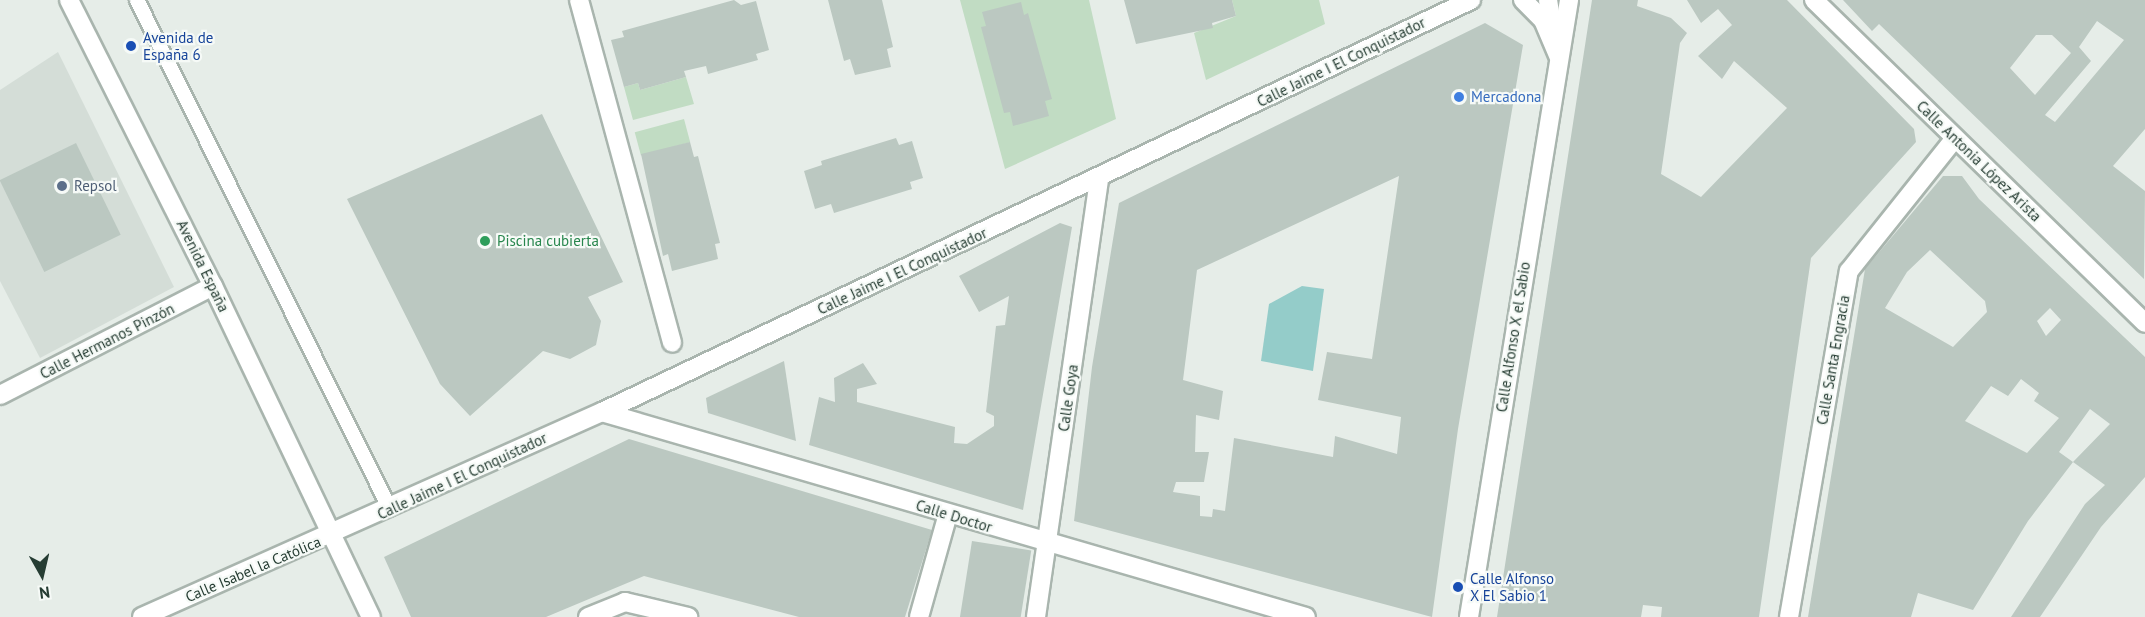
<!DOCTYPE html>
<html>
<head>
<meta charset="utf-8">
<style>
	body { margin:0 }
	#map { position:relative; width:2145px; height:617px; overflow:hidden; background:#e6ede8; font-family:"PT Sans",sans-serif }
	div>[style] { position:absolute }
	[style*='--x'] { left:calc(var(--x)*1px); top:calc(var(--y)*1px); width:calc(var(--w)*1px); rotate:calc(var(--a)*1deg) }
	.built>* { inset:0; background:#d4ddd7 }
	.green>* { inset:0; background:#c1dcc3; transform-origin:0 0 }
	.water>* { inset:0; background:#94ccc9 }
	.building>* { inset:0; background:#bbc8c1; transform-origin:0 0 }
	.roads { filter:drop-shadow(2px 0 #a9b5ae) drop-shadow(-2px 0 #a9b5ae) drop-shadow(0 2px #a9b5ae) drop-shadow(0 -2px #a9b5ae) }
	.service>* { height:14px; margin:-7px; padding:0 7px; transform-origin:7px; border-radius:7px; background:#fff }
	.pedestrian>* { height:18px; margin:-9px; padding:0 9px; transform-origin:9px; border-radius:9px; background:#fff }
	.minor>* { height:18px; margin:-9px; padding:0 9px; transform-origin:9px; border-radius:9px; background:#fff }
	.tertiary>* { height:18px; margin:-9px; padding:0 9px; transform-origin:9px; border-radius:9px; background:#fff }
	.secondary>* { height:18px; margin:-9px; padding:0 9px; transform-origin:9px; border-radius:9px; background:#fff }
	.dots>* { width:16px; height:16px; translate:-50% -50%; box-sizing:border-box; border:3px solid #f6faf7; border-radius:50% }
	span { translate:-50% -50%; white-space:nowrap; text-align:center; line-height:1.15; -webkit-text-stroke:4.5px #f6faf7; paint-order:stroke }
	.transit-label { font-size:15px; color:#164399 }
	.left { translate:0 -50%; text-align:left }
	.street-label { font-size:15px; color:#263d33 }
	.shop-label { font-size:15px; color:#366cbe }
	.service-label { font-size:15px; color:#4e5e75 }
	.leisure-label { font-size:15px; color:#27864d }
	.north { position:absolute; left:12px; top:545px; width:60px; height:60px; -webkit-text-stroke:4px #f6faf7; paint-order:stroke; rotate:172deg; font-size:16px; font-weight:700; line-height:24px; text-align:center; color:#263d33 }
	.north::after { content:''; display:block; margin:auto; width:21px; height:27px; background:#263d33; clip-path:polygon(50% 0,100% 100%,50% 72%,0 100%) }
</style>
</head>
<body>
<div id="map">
	<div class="built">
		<i style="clip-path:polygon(58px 52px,174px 287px,40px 358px,0 281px,0 90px)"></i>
	</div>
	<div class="green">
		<i style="clip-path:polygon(960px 0,1089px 0,1116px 119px,1005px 169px)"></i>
		<i style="clip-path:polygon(1232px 0,1319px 0,1325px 24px,1206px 80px,1194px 33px,1236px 16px)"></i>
		<i style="clip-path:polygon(686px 77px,694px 104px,633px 120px,624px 87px,638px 83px,640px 90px)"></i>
		<i style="left:684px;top:119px;width:24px;height:51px;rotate:75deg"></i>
	</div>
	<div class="water">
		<i style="clip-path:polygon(1302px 286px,1324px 289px,1313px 371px,1261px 361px,1269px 304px)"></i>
	</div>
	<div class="building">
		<i style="clip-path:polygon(734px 0,741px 5px,756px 1px,769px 50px,756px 54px,758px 60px,708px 74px,706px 66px,684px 71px,686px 77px,640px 90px,638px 83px,624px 87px,611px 40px,624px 37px,622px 31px)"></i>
		<i style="clip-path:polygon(828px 0,882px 0,893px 47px,887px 49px,891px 67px,855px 75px,850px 59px,844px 61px)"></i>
		<i style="clip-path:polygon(1124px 0,1232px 0,1236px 16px,1212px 23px,1213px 28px,1136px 44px)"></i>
		<i style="clip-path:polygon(1592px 0,1638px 0,1637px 6px,1671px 18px,1687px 33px,1680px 43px,1661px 174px,1701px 197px,1787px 108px,1734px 61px,1722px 79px,1698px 56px,1732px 25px,1718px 9px,1701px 23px,1687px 0,1787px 0,1914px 129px,1916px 142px,1811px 258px,1759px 617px,1661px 617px,1662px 607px,1643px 605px,1641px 617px,1497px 617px)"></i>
		<i style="clip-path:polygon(evenodd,1843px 0,2145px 0,2145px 129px,2113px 166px,2145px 191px,2144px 279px,1879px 24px,1872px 31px,1843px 0,2097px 21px,2124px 40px,2055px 122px,2045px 115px,2091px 61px,2079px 47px,2097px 21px,1843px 0,2036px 35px,2052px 35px,2071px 53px,2035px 95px,2010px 68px,2036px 35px)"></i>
		<i style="clip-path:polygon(1021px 2px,1024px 15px,1028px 13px,1052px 99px,1045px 101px,1049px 116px,1013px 126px,1010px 112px,1004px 113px,981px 27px,986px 26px,982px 12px)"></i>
		<i style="clip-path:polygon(evenodd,1485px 23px,1523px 45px,1458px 429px,1432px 617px,1074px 521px,1092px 367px,1119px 203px,1485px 23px,1399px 176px,1372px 359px,1327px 352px,1318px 400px,1401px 417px,1397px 454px,1335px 436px,1333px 457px,1234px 438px,1225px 511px,1213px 509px,1212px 517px,1200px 516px,1200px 496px,1173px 492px,1176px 482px,1204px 482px,1209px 452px,1195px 452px,1196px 415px,1219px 420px,1223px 391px,1183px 380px,1197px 270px,1399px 176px)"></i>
		<i style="clip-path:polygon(542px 114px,623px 282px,588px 297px,601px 321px,596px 345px,570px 359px,543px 351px,470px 416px,440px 384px,347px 199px)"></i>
		<i style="clip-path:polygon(896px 138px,899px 145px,912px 141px,923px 178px,910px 182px,912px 189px,834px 213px,831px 204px,815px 209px,804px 171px,822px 165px,821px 161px)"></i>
		<i style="clip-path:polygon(690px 142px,694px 157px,698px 156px,720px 243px,715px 244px,718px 259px,672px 271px,668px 254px,663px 256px,641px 154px)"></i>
		<i style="left:76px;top:143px;width:102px;height:85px;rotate:64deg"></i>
		<i style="clip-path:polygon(evenodd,1943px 176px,1962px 176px,1979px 199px,2145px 357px,2145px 477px,2101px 527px,2040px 617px,2011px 617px,2085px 504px,2105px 485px,2073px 462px,2110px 424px,2090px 409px,2059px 452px,2073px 462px,2028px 521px,1973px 610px,1918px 593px,1911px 617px,1808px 617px,1865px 269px,1943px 176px,1930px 250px,1985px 301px,1987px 312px,1953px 347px,1885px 308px,1907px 272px,1930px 250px,1943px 176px,2050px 308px,2061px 320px,2046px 336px,2037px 321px,2050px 308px,1943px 176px,2021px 379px,2039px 393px,2034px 401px,2059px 418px,2027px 453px,1965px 421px,1991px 386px,2008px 396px,2021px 379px)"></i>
		<i style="clip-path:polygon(1060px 223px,1072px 227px,1023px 510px,809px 445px,819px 397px,835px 402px,834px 378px,863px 363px,877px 384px,857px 389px,857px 402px,955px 427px,954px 443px,967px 444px,994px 426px,994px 416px,986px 412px,996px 326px,1005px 325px,1009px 296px,979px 312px,959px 276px)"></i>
		<i style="clip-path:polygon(784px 361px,796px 441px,708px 413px,706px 398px)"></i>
		<i style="clip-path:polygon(629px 439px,932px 530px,905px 617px,799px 617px,644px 576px,546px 617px,411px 617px,384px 557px)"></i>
		<i style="left:972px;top:541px;width:60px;height:77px;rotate:9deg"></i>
	</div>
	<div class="roads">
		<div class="service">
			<i style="--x:137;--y:0;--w:568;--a:63.57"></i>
		</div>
		<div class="pedestrian">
			<i style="--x:579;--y:0;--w:355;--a:74.8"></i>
		</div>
		<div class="minor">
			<i style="--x:1523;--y:0;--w:28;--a:45"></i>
			<i style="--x:1543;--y:20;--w:39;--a:67"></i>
			<i style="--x:1548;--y:0;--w:31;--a:81"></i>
			<i style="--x:0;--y:395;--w:239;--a:-27.1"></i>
			<i style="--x:602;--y:412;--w:733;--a:16.24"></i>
			<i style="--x:588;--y:617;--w:40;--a:-22"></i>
			<i style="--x:625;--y:602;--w:65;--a:13.4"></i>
			<i style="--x:919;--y:617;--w:107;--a:-74.3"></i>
			<i style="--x:1036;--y:617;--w:443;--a:-81.8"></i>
			<i style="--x:1469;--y:617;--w:625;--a:-80.79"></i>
			<i style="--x:1789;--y:617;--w:351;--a:-80.2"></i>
			<i style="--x:1849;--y:271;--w:170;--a:-51.4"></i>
		</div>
		<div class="tertiary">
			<i style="--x:1814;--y:0;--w:462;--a:44.3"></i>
			<i style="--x:142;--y:617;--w:504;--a:-24.02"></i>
			<i style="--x:602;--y:412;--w:962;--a:-25.37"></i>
		</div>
		<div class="secondary">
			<i style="--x:69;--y:0;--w:320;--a:63.3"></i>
			<i style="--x:213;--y:286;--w:367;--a:64.5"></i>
		</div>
	</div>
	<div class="dots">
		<i style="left:131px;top:46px;background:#1a4fb4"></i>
		<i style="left:1459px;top:97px;background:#3f7fe0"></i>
		<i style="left:62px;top:186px;background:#5c6f8a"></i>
		<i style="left:485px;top:241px;background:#2e9e5b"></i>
		<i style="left:1458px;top:587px;background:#1a4fb4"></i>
	</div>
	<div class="transit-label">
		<span class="left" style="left:143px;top:46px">Avenida de<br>España 6</span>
		<span class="left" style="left:1470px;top:587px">Calle Alfonso<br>X El Sabio 1</span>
	</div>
	<div class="street-label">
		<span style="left:1341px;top:62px;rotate:-26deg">Calle Jaime I El Conquistador</span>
		<span style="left:1979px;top:161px;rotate:44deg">Calle Antonia López Arista</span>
		<span style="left:203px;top:266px;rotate:64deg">Avenida España</span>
		<span style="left:902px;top:271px;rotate:-25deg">Calle Jaime I El Conquistador</span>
		<span style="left:1513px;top:337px;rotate:-81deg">Calle Alfonso X el Sabio</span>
		<span style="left:107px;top:341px;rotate:-27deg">Calle Hermanos Pinzón</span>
		<span style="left:1833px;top:360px;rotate:-80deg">Calle Santa Engracia</span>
		<span style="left:1068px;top:398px;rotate:-82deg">Calle Goya</span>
		<span style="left:462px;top:476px;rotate:-25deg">Calle Jaime I El Conquistador</span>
		<span style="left:954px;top:516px;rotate:17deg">Calle Doctor</span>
		<span style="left:253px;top:569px;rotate:-23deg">Calle Isabel la Católica</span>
	</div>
	<div class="shop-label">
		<span class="left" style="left:1471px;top:97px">Mercadona</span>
	</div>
	<div class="service-label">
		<span class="left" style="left:74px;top:186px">Repsol</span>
	</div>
	<div class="leisure-label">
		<span class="left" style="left:497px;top:241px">Piscina cubierta</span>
	</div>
	<div class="north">N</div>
</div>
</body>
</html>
